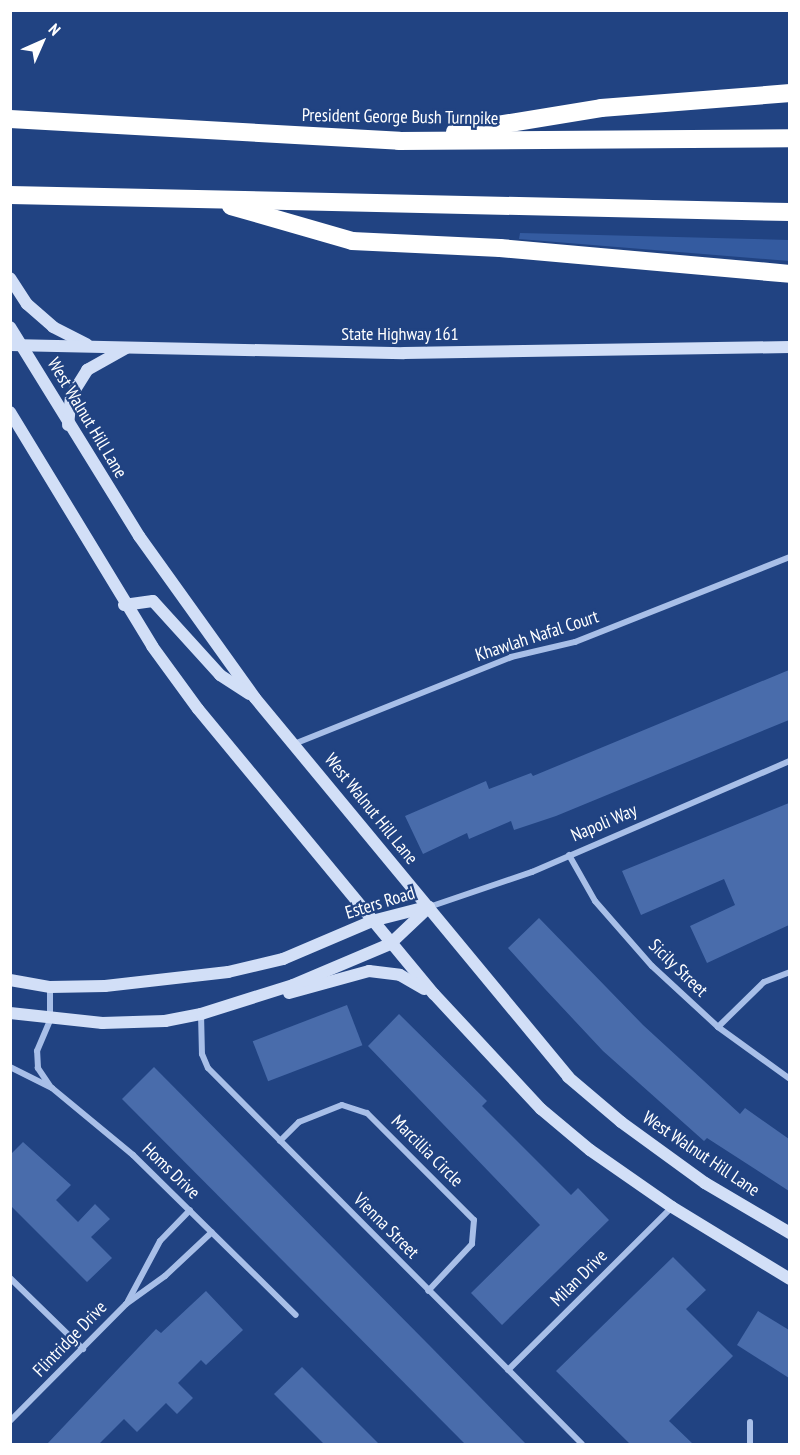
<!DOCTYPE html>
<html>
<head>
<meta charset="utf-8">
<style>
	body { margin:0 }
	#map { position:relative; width:800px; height:1455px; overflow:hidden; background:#214382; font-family:"PT Sans Narrow",sans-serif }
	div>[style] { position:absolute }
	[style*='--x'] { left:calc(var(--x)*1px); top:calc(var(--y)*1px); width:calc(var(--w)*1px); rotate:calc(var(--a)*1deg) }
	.green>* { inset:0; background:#345ba0 }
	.building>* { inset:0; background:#496cab; transform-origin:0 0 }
	.street>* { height:6px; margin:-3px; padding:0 3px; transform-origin:3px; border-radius:3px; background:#a8bfe8 }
	.secondary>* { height:12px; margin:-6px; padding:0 6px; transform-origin:6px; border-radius:6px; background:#d2dff7 }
	.highway>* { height:18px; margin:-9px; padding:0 9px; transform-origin:9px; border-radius:9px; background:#fff }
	span { translate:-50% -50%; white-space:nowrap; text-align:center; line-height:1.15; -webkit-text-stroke:4.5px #214382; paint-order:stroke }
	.street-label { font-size:18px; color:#fff }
	.frame { position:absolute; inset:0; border:12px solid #fff; pointer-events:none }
	.north { position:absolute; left:12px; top:12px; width:60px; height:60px; -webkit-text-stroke:4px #214382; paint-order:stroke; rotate:45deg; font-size:16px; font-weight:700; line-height:24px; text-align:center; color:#fff }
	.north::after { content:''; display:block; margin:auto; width:21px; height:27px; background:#fff; clip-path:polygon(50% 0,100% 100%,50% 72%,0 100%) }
</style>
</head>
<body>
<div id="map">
	<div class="green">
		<i style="clip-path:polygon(520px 233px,789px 240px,789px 261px,519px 239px)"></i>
	</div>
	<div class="building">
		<i style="clip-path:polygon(789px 670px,789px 720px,556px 816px,514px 830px,511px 821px,469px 839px,467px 833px,423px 854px,405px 816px,486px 781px,489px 789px,531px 773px,533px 776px)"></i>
		<i style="clip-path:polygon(789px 803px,789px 925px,707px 963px,690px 926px,735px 905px,724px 879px,641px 915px,622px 871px)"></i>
		<i style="clip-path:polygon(539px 918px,643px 1025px,740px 1114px,745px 1108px,789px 1139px,789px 1191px,707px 1138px,704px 1141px,603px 1051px,545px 989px,508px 948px)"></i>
		<i style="left:347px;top:1005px;width:43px;height:101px;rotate:69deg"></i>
		<i style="clip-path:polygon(399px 1014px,487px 1101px,482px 1106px,571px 1195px,578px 1188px,609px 1220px,502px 1325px,471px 1293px,540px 1225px,368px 1046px)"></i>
		<i style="clip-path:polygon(154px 1067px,429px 1345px,526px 1444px,465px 1444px,122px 1099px)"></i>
		<i style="clip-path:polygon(23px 1142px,71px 1185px,56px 1200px,78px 1222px,95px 1204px,110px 1219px,91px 1237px,112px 1258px,87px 1282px,10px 1205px,10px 1155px)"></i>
		<i style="clip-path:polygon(673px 1257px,706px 1290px,686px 1309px,733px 1356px,669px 1421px,693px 1444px,630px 1444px,556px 1371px)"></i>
		<i style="clip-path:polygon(206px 1291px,243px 1330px,206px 1365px,201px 1360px,178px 1383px,193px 1398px,177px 1414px,166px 1403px,137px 1432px,124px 1419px,99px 1444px,47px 1444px,156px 1329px,161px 1333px)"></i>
		<i style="clip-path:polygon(758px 1311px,789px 1330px,789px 1378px,737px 1345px)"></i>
		<i style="clip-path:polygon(302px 1367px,379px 1444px,324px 1444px,274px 1394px)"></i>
	</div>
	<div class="street">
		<i style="--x:294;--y:744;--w:234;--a:-21.8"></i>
		<i style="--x:511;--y:657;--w:66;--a:-13.2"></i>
		<i style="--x:575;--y:642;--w:231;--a:-21.6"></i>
		<i style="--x:569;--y:855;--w:53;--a:60.5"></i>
		<i style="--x:595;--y:901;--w:86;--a:48.8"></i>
		<i style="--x:652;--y:966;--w:90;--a:42.7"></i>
		<i style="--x:718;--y:1027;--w:89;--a:35.8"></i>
		<i style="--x:429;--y:907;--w:109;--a:-18.8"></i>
		<i style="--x:532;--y:872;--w:281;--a:-23.3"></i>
		<i style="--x:201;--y:1014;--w:40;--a:88.6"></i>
		<i style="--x:202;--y:1054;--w:15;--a:67"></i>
		<i style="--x:208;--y:1068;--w:530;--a:45.15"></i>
		<i style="--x:718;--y:1027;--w:64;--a:-44.4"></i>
		<i style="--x:764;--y:982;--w:28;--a:-21"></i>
		<i style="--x:10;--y:1067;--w:47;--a:26.6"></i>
		<i style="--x:52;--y:1088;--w:105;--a:39.6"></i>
		<i style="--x:133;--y:1155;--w:228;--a:44.5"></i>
		<i style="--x:50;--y:1086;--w:22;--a:-124"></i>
		<i style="--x:38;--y:1068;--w:17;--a:-93"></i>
		<i style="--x:37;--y:1051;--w:34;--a:-67"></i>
		<i style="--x:50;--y:1020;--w:33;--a:-90"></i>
		<i style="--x:280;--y:1141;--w:27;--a:-45"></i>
		<i style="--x:299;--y:1122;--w:46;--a:-21.6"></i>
		<i style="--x:342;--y:1105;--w:26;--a:18"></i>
		<i style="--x:367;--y:1113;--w:151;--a:45"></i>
		<i style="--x:474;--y:1220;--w:24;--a:95"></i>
		<i style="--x:472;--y:1244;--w:64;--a:133.1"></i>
		<i style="--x:10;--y:1278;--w:102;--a:44.2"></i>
		<i style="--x:128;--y:1301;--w:68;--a:-61.9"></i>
		<i style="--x:160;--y:1241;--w:43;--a:-45.9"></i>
		<i style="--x:508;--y:1370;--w:231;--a:-44.8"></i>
		<i style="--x:10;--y:1421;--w:165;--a:-45.2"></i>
		<i style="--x:126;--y:1304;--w:48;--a:-35.7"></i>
		<i style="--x:165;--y:1276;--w:64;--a:-43.1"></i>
		<i style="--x:750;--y:1444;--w:22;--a:-90"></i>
	</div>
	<div class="secondary">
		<i style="--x:10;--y:278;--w:31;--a:57"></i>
		<i style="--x:27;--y:304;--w:35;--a:41"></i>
		<i style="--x:53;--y:327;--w:38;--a:27"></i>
		<i style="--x:10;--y:327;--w:246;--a:58.3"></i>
		<i style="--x:139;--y:536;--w:199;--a:54.4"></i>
		<i style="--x:255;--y:698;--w:492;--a:50.4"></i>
		<i style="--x:568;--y:1077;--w:70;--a:40.3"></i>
		<i style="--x:621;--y:1122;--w:104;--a:36"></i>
		<i style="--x:705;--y:1183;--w:99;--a:30.5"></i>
		<i style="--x:10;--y:345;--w:394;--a:1.2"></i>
		<i style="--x:404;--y:353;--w:386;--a:-0.9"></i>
		<i style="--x:10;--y:412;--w:274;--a:58.7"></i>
		<i style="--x:152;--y:646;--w:78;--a:53.9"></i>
		<i style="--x:198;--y:709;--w:370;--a:50.4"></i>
		<i style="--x:434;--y:994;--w:157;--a:47.1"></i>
		<i style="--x:541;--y:1109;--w:64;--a:39.9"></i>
		<i style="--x:590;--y:1150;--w:100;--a:34.8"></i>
		<i style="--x:672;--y:1207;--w:138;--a:31.4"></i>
		<i style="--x:68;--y:425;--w:29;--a:-84"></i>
		<i style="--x:71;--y:396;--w:31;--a:-58"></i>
		<i style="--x:87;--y:370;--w:45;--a:-29.4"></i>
		<i style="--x:124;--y:605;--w:29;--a:-8"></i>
		<i style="--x:153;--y:601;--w:100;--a:47.8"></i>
		<i style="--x:220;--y:675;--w:35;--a:33"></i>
		<i style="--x:10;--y:980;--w:41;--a:9.9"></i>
		<i style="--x:50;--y:987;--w:55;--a:-1"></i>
		<i style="--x:105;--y:986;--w:124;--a:-6.5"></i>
		<i style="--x:228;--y:972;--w:57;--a:-13.3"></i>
		<i style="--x:283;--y:959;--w:97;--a:-23.1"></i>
		<i style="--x:372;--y:921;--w:57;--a:-14.3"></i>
		<i style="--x:289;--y:993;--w:83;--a:-15.4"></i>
		<i style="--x:369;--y:971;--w:31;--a:7"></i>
		<i style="--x:400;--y:975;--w:28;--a:30"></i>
		<i style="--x:10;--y:1013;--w:93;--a:6.2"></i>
		<i style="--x:102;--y:1023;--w:63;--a:-1.8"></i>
		<i style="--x:165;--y:1021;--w:37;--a:-11"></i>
		<i style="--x:201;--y:1014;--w:96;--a:-17.5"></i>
		<i style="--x:293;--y:985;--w:105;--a:-22.9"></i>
		<i style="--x:390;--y:944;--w:54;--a:-43.5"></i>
	</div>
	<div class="highway">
		<i style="--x:10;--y:119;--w:390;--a:3.2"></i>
		<i style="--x:399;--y:141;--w:391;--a:-0.4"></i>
		<i style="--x:455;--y:132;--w:148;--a:-9.3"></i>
		<i style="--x:601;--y:108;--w:190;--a:-4.5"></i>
		<i style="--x:10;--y:195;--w:780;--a:1.25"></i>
		<i style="--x:231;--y:206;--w:126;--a:16.1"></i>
		<i style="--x:352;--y:241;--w:148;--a:2.7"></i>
		<i style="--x:500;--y:248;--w:291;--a:5.1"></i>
	</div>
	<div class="street-label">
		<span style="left:400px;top:117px;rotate:1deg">President George Bush Turnpike</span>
		<span style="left:400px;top:334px">State Highway 161</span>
		<span style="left:87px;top:418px;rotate:59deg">West Walnut Hill Lane</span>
		<span style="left:537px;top:636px;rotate:-18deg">Khawlah Nafal Court</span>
		<span style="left:371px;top:809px;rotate:51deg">West Walnut Hill Lane</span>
		<span style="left:604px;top:823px;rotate:-23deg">Napoli Way</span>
		<span style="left:380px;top:903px;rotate:-17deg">Esters Road</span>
		<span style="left:678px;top:968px;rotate:44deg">Sicily Street</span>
		<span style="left:427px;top:1151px;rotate:45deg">Marcillia Circle</span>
		<span style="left:701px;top:1154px;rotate:34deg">West Walnut Hill Lane</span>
		<span style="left:171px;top:1171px;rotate:44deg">Homs Drive</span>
		<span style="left:386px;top:1226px;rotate:45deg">Vienna Street</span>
		<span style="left:579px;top:1278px;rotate:-45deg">Milan Drive</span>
		<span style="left:70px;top:1339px;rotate:-46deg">Flintridge Drive</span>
	</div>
	<div class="frame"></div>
	<div class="north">N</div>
</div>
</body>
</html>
